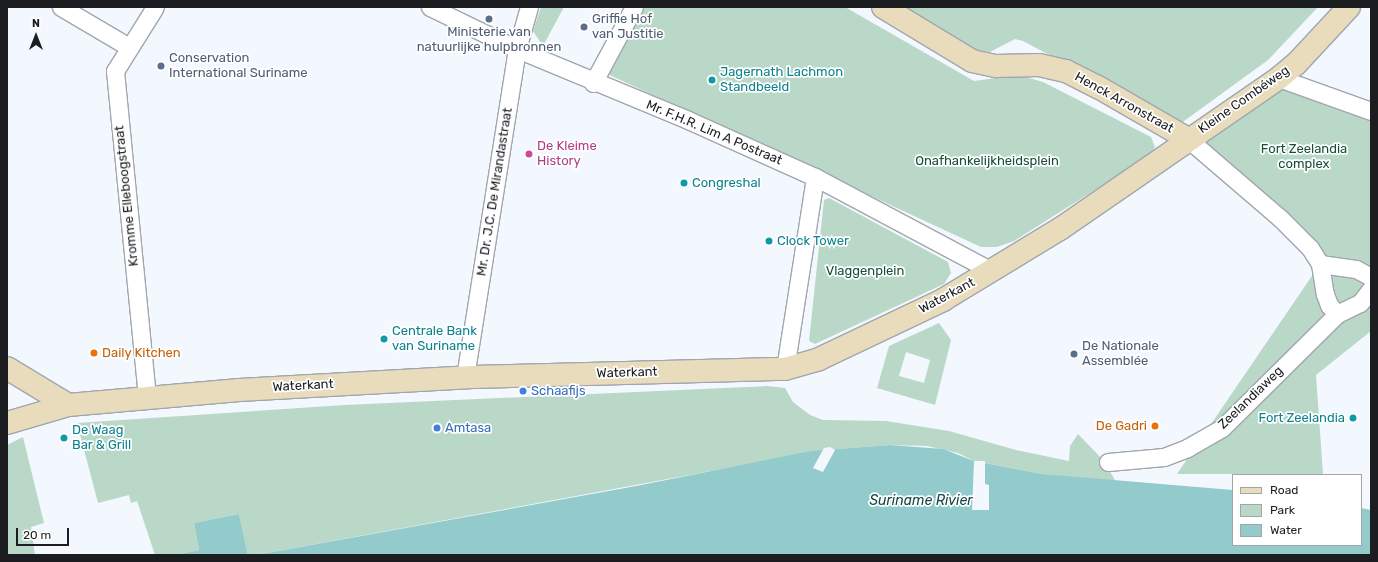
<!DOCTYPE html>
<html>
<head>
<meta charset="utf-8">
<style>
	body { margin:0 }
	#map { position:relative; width:1378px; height:562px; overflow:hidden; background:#f3f7fe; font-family:Rubik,sans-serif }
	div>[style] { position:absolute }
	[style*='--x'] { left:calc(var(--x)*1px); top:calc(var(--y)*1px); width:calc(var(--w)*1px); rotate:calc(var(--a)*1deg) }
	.green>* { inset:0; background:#b9d8c7 }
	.water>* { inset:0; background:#93cbcd }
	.pier>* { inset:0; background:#f3f7fe }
	.roads { filter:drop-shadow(1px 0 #a1a6ae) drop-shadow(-1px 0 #a1a6ae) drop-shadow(0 1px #a1a6ae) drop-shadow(0 -1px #a1a6ae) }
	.minor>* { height:17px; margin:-8.5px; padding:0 8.5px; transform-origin:8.5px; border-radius:8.5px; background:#fff }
	.secondary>* { height:22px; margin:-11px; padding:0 11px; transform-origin:11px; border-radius:11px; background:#e8dcbc }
	.dots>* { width:11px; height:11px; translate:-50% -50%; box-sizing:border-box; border:2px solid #fff; border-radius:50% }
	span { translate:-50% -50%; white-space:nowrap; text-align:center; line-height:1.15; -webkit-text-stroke:3.5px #fff; paint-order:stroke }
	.service-label { font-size:13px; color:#4e5e75 }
	.left { translate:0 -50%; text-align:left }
	.culture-label { font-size:13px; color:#0d838f }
	.right { translate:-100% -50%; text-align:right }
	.street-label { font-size:13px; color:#1b1d20 }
	.hotel-label { font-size:13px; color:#b23c85 }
	.park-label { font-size:13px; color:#174e37 }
	.food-label { font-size:13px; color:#c56008 }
	.shop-label { font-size:13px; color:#366cbe }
	.water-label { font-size:14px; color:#134647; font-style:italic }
	.frame { position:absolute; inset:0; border:8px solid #1b1d20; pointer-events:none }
	.legend { position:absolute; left:1232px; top:474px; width:130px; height:72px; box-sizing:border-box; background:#fff; border:1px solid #a4a5a6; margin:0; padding:5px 7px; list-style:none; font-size:12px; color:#1b1d20 }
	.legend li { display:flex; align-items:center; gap:8px; height:20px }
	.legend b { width:20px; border:1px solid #a4a5a6 }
	.north { position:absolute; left:16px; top:16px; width:40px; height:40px; -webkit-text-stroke:3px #fff; paint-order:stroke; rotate:0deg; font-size:11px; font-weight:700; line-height:16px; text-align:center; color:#1b1d20 }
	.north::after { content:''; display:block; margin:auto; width:14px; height:18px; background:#1b1d20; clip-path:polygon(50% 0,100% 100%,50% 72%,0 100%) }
	.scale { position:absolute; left:16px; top:528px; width:53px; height:18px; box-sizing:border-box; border:2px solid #1b1d20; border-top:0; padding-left:5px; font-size:12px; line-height:14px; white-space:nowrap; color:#1b1d20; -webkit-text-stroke:3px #fff; paint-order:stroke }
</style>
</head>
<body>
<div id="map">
	<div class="green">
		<i style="clip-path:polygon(541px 7px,564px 7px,543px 46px,533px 31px)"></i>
		<i style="clip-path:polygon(638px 7px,845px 7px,974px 81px,1018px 75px,1043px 82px,1151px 137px,1155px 147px,1150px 155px,1014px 241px,997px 247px,981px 247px,603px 72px)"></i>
		<i style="clip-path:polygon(899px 7px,1318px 7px,1268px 60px,1180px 124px,1023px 41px,1015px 39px,990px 52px,979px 51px,970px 49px)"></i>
		<i style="clip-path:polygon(1279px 78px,1371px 112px,1371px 331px,1316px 375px,1323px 474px,1177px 474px,1320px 264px,1188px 139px)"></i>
		<i style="clip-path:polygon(829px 198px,948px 262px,951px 273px,944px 284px,815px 344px,809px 341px,824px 200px)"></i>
		<i style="clip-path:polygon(evenodd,939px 323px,951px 340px,935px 405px,877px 388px,889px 346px,939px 323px,906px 352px,930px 360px,924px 383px,899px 376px,906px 352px)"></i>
		<i style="clip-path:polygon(767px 386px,785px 388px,793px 402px,810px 415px,823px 420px,886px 421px,949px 431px,1016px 450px,1069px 461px,1070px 446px,1078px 434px,1104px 461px,1116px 482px,1042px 474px,974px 461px,958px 453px,927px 446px,890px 445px,825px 450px,256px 555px,248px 555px,239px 514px,194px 523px,199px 550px,175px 555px,155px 555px,137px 501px,131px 503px,129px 495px,98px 503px,77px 423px,345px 405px)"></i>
		<i style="clip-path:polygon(23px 437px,44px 523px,31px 527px,35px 555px,7px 555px,7px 445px)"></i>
	</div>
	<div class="water">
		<i style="clip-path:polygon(890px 445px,943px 449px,974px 461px,1042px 474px,1233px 490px,1233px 545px,1361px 545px,1361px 508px,1371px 510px,1371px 555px,256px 555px,636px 486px,811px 451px)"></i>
		<i style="clip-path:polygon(239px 514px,248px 555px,175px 555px,199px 550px,194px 523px)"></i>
	</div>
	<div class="pier">
		<i style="clip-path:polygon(830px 447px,835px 450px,823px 472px,813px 468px,824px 448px)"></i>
		<i style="clip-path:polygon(974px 461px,985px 461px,985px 484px,989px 485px,989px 510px,972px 510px)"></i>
	</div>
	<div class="roads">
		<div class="minor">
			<i style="--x:61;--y:7;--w:79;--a:30.5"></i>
			<i style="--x:430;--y:7;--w:97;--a:25.8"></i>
			<i style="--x:517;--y:49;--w:185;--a:22.5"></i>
			<i style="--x:688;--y:120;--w:139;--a:24.2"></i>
			<i style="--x:815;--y:177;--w:200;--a:28"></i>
			<i style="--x:1279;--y:78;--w:98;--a:19.7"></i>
			<i style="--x:593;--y:83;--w:86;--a:-61.7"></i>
			<i style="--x:1188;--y:139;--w:121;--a:40.7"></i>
			<i style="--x:1280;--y:218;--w:42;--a:45"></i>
			<i style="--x:1310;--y:248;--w:19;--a:58"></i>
			<i style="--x:1320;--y:264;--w:36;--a:8"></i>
			<i style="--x:1356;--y:269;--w:17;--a:28"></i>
			<i style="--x:1320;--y:264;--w:30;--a:81"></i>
			<i style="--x:1325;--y:294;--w:12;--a:70"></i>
			<i style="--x:1329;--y:305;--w:12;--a:48"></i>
			<i style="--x:785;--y:369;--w:194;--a:-81.1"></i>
			<i style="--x:465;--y:377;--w:332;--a:-81"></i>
			<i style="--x:517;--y:49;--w:44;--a:-74.1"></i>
			<i style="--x:147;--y:397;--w:328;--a:-95.6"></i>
			<i style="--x:115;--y:71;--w:75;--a:-58"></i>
			<i style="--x:1108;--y:462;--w:56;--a:-5.1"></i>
			<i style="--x:1164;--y:457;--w:25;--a:-21"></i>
			<i style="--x:1187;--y:448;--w:40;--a:-29.7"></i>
			<i style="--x:1222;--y:428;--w:162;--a:-44.7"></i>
			<i style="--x:1337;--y:314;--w:25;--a:-26"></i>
			<i style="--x:1360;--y:303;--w:18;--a:-52"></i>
		</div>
		<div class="secondary">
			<i style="--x:883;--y:7;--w:104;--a:31.2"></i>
			<i style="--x:972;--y:61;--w:25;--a:12"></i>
			<i style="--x:996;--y:66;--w:43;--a:-1.3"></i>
			<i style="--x:1039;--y:65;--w:28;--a:13"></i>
			<i style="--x:1066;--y:71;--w:36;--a:27"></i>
			<i style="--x:1098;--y:87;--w:104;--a:30"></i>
			<i style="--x:7;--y:368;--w:71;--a:31.2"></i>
			<i style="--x:7;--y:423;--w:64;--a:-16.4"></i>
			<i style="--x:68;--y:405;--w:172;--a:-5"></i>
			<i style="--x:239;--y:390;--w:234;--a:-3.2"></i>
			<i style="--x:473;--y:377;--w:312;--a:-1.5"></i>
			<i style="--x:785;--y:369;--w:35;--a:-16"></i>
			<i style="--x:819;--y:359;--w:137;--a:-25.4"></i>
			<i style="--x:943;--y:300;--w:137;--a:-31.3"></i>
			<i style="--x:1060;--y:229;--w:266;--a:-34.6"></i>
			<i style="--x:1279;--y:78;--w:23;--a:-40"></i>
			<i style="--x:1297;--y:63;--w:76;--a:-47.1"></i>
		</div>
	</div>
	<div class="dots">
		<i style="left:489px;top:19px;background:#5c6f8a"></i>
		<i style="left:584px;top:27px;background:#5c6f8a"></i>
		<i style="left:161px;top:66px;background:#5c6f8a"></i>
		<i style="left:712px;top:80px;background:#0f9aa8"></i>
		<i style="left:529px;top:154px;background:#d1479c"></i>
		<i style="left:684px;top:183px;background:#0f9aa8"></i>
		<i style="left:769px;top:241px;background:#0f9aa8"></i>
		<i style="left:384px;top:339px;background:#0f9aa8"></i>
		<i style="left:94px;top:353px;background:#e8710a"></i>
		<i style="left:1074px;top:354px;background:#5c6f8a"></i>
		<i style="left:523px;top:391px;background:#3f7fe0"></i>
		<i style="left:1353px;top:418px;background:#0f9aa8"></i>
		<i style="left:1155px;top:426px;background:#e8710a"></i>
		<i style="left:437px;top:428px;background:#3f7fe0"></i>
		<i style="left:64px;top:438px;background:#0f9aa8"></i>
	</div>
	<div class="service-label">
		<span class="left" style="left:592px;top:27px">Griffie Hof<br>van Justitie</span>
		<span style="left:489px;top:40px">Ministerie van<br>natuurlijke hulpbronnen</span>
		<span class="left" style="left:169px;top:66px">Conservation<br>International Suriname</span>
		<span class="left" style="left:1082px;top:354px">De Nationale<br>Assemblée</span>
	</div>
	<div class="culture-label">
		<span class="left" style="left:720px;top:80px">Jagernath Lachmon<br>Standbeeld</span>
		<span class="left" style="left:692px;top:183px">Congreshal</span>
		<span class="left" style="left:777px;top:241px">Clock Tower</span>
		<span class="left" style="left:392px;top:339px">Centrale Bank<br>van Suriname</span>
		<span class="right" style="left:1345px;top:418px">Fort Zeelandia</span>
		<span class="left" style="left:72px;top:438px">De Waag<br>Bar &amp; Grill</span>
	</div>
	<div class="street-label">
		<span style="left:1244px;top:100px;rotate:-35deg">Kleine Combéweg</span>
		<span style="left:1124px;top:103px;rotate:29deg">Henck Arronstraat</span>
		<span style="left:714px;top:133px;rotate:23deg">Mr. F.H.R. Lim A Postraat</span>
		<span style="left:495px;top:192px;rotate:-81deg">Mr. Dr. J.C. De Mirandastraat</span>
		<span style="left:127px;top:196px;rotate:-96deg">Kromme Elleboogstraat</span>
		<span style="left:947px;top:296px;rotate:-28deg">Waterkant</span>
		<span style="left:627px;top:373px;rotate:-2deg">Waterkant</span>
		<span style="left:303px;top:386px;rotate:-3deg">Waterkant</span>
		<span style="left:1251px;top:398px;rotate:-44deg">Zeelandiaweg</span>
	</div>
	<div class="hotel-label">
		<span class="left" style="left:537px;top:154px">De Kleime<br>History</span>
	</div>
	<div class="park-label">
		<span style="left:1304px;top:157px">Fort Zeelandia<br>complex</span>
		<span style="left:987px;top:161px">Onafhankelijkheidsplein</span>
		<span style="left:865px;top:271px">Vlaggenplein</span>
	</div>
	<div class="food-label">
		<span class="left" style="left:102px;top:353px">Daily Kitchen</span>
		<span class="right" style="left:1147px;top:426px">De Gadri</span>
	</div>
	<div class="shop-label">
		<span class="left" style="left:531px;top:391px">Schaafijs</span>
		<span class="left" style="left:445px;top:428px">Amtasa</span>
	</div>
	<div class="water-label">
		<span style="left:921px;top:501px">Suriname Rivier</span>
	</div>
	<div class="frame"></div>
	<ul class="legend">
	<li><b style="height:5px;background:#e8dcbc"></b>Road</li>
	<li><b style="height:11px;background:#b9d8c7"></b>Park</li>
	<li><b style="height:11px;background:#93cbcd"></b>Water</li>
	</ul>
	<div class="north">N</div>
	<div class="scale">20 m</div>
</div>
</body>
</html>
